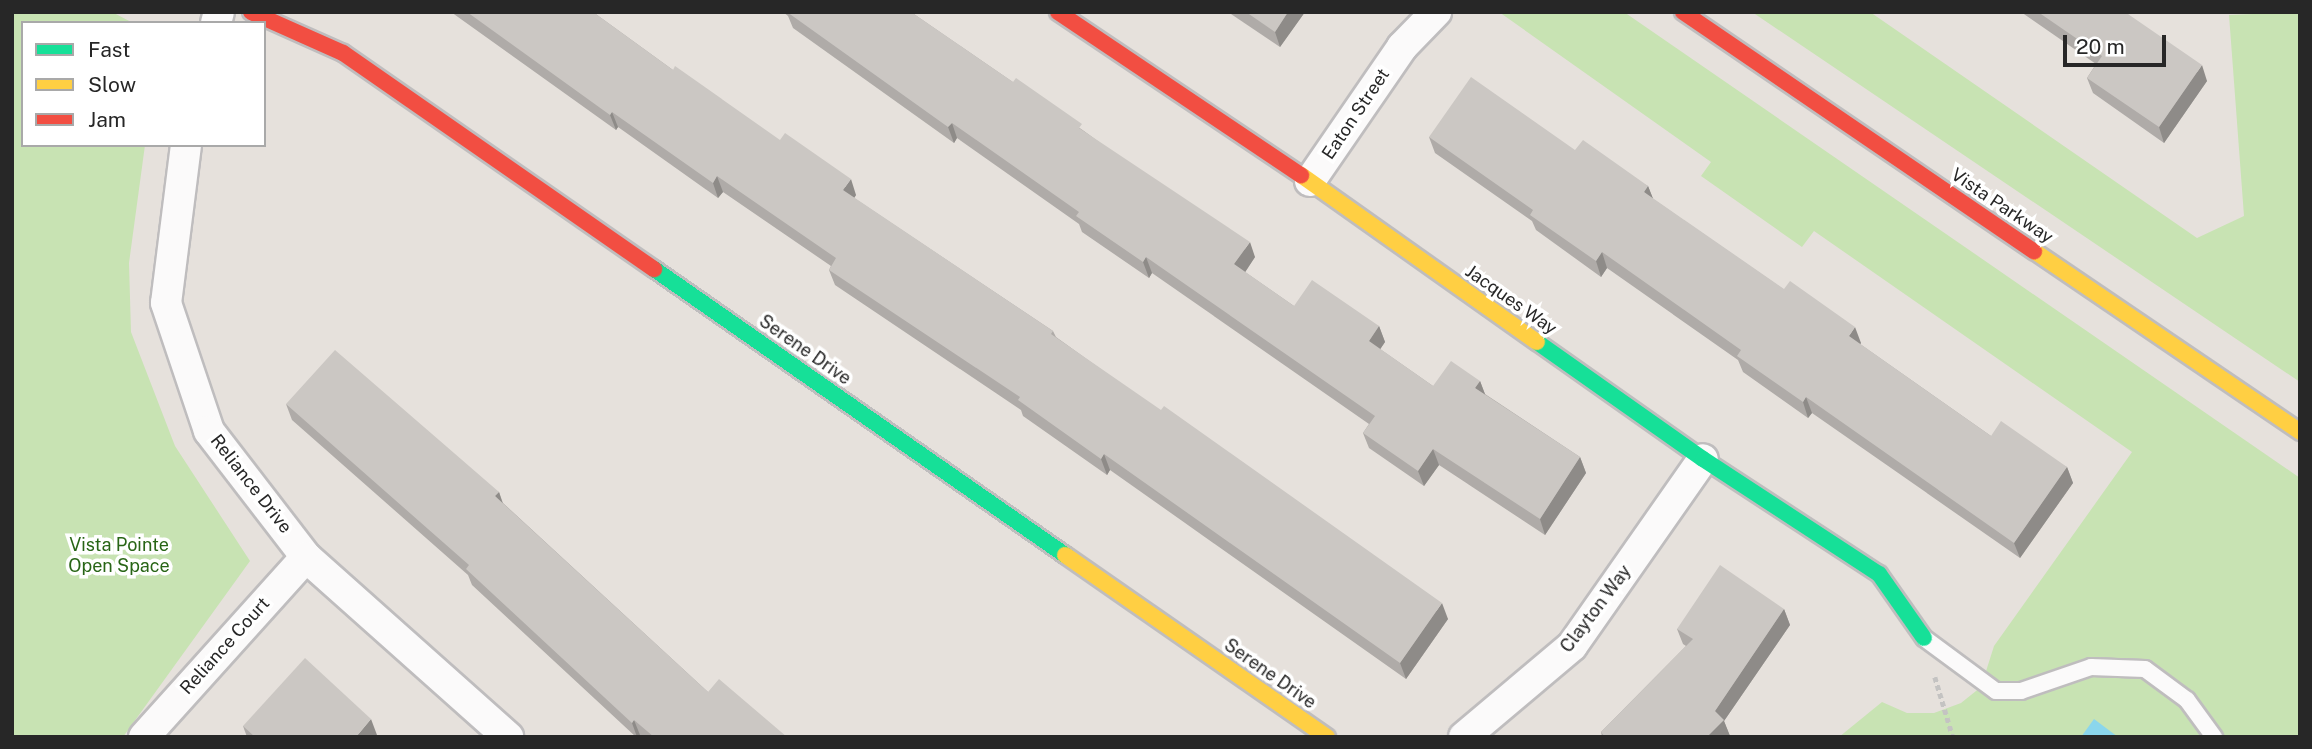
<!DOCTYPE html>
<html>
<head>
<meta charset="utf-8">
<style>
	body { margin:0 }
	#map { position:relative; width:2312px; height:749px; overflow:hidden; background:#e6e1dc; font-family:"Public Sans",sans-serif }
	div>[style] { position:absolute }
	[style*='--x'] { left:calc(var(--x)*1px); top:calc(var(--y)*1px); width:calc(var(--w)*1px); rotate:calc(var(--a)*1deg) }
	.green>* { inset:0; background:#c8e3b3 }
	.water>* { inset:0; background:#8bd6ec }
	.path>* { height:4.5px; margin-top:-2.25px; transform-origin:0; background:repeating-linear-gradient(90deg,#c4c3c2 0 5px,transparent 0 8.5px) }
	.roads { filter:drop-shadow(2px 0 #bfbdbe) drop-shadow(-2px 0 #bfbdbe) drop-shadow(0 2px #bfbdbe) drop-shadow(0 -2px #bfbdbe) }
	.lane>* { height:16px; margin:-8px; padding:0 8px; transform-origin:8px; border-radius:8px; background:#fbfafa }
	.street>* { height:30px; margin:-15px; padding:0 15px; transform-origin:15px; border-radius:15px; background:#fbfafa }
	.fast>* { height:16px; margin:-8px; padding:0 8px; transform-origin:8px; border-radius:8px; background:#16e098 }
	.slow>* { height:16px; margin:-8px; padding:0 8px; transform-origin:8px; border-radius:8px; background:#ffcf43 }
	.jam>* { height:16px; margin:-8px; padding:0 8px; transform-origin:8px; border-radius:8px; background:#f24e42 }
	.wall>* { inset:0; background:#afaba8 }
	.shaded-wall>* { inset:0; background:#8e8b88 }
	.building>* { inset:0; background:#cbc7c3 }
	span { translate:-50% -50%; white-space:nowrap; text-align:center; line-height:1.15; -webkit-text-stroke:7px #fff; paint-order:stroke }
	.street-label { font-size:18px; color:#272727 }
	.park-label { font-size:18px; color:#286516 }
	.frame { position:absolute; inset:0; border:14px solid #272727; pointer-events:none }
	.legend { position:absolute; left:21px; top:21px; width:245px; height:126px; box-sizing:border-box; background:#fff; border:2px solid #a9a9a9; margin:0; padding:9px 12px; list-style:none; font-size:21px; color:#272727 }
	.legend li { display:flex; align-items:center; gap:14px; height:35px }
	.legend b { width:35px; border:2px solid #a9a9a9 }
	.scale { position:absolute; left:2063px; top:35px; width:103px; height:32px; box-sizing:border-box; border:4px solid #272727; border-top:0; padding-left:9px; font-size:21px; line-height:24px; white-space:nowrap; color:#272727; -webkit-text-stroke:5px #fff; paint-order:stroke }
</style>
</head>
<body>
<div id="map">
	<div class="green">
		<i style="clip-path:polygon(12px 12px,112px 12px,133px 23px,23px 23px,23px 145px,145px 145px,129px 263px,131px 332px,175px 446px,250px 561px,123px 737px,12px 737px)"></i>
		<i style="clip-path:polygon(1499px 12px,1624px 12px,2300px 478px,2300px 737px,1839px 737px,1882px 702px,1907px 713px,1934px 713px,1961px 703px,1981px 687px,1994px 646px,2132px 452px,1814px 231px,1802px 247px,1701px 176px,1711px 162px)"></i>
		<i style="clip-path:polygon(1752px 12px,1870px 12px,2197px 238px,2244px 216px,2229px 15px,2300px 12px,2300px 382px)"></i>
	</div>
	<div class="water">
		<i style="clip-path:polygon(2094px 719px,2118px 737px,2081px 737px)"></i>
	</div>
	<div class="path">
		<i style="--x:1935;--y:677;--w:63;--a:73.3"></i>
	</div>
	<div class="roads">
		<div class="lane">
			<i style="--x:1924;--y:638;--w:89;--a:36.4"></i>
			<i style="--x:1996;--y:691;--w:25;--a:0"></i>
			<i style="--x:2021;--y:691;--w:74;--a:-18.9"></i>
			<i style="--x:2091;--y:667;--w:54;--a:2.1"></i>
			<i style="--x:2145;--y:669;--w:52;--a:36.4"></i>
			<i style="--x:2187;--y:700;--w:46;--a:53.9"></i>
		</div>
		<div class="street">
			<i style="--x:216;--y:23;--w:11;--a:-75"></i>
			<i style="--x:186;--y:145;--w:159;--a:97.2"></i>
			<i style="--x:166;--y:303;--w:135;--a:71.4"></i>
			<i style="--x:209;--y:431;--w:159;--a:52.4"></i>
			<i style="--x:306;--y:557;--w:271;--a:41.7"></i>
			<i style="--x:1310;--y:181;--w:163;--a:-55.5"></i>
			<i style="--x:1402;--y:47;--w:49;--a:-45.8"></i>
			<i style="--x:144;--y:737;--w:242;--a:-48"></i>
			<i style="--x:1464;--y:737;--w:141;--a:-40.1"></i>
			<i style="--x:1572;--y:646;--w:228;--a:-55"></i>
		</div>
		<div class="fast">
			<i style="--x:654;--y:269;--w:501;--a:34.83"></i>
			<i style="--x:1537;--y:342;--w:203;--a:35.2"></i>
			<i style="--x:1703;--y:459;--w:210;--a:33.2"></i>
			<i style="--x:1879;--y:574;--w:78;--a:54.9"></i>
		</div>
		<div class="slow">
			<i style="--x:1301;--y:175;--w:289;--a:35.3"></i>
			<i style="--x:2034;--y:251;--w:322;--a:34.2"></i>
			<i style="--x:1065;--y:555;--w:319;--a:34.8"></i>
		</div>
		<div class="jam">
			<i style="--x:251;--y:12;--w:101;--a:24"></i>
			<i style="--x:343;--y:53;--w:379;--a:34.8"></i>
			<i style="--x:1058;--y:12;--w:293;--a:33.9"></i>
			<i style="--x:1683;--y:12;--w:425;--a:34.3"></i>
		</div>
	</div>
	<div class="wall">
		<i style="clip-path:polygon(451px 12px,593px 12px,673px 70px,856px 195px,854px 198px,1053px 331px,1056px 337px,1448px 619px,1406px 679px,1110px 470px,1107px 475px,1023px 416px,1021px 410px,835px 285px,829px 270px,831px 266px,723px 192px,718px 198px,618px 127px,616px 130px)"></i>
		<i style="clip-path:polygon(783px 12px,911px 12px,1084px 131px,1255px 257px,1245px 272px,1294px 306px,1379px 326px,1385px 342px,1380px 349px,1433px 386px,1480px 381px,1485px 394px,1580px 457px,1586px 473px,1545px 535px,1439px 465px,1424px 486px,1369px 448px,1363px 433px,1369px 424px,1152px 273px,1149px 278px,1082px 232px,1079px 224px,957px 138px,954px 143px,793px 28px,788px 16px)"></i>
		<i style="clip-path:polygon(1228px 12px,1305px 12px,1280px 47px)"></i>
		<i style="clip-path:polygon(2021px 12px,2125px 12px,2207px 81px,2164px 143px,2093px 93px,2087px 78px,2096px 64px)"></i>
		<i style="clip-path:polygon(1429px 137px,1575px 150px,1648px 186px,1653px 199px,1861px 343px,1860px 344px,1991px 436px,2067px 467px,2073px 483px,2020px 558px,1812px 413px,1808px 418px,1743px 372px,1738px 360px,1607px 268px,1601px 277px,1536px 230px,1532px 221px,1435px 153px)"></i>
		<i style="clip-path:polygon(286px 404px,499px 492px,503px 503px,708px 692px,787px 737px,642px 737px,640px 735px,639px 737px,636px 737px,472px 585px,468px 575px,292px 420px)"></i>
		<i style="clip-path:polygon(1784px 609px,1790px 625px,1724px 721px,1730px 736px,1729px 737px,1602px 737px,1601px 732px,1686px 646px,1683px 644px,1677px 629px)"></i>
		<i style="clip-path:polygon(243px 726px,377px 735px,376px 737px,247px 737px)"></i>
	</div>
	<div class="shaded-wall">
		<i style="clip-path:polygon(1288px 12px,1305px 12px,1280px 47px,1275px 32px)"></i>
		<i style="clip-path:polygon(2202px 65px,2207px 81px,2164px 143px,2159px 127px)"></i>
		<i style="clip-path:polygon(612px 112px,618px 127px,616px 130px,610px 115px)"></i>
		<i style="clip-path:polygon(952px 123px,957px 138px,954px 143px,948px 127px)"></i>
		<i style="clip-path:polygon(717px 176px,723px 192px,718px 198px,713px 183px)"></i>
		<i style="clip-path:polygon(851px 179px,856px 195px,849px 206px,843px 190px)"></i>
		<i style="clip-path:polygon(1648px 186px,1654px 201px,1644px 192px)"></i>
		<i style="clip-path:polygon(1250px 242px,1255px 257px,1240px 280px,1234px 264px)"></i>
		<i style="clip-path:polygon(1602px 252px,1607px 268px,1601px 277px,1596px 261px)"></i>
		<i style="clip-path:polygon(1146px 257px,1152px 273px,1149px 278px,1143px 262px)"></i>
		<i style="clip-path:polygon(1379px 326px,1385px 342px,1375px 357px,1369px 341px)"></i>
		<i style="clip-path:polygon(1855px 327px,1861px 343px,1854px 352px,1849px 336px)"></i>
		<i style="clip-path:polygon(1480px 381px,1486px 397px,1475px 388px)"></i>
		<i style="clip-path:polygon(1806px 397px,1812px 413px,1808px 418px,1803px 402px)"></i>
		<i style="clip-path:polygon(1433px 449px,1439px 465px,1424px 486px,1418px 471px)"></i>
		<i style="clip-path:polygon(1104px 454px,1110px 470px,1107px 475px,1101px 459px)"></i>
		<i style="clip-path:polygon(1580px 457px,1586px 473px,1545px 535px,1540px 519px)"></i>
		<i style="clip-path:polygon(2067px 467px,2073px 483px,2020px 558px,2014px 543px)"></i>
		<i style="clip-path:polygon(499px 492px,504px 508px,495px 496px)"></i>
		<i style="clip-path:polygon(1442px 603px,1448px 619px,1406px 679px,1400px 663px)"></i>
		<i style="clip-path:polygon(1784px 609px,1790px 625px,1724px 721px,1730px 736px,1707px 737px,1715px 711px)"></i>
		<i style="clip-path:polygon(371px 719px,377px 735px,376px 737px,356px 737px)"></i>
		<i style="clip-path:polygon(634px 720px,640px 735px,639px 737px,637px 737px,632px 723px)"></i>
	</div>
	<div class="building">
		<i style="clip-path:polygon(467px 12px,593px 12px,673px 70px,675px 66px,780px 140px,785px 133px,851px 179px,843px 190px,1053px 331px,1051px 334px,1161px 410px,1164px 406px,1442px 603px,1400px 663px,1104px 454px,1101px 459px,1018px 400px,1020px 397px,829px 270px,836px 258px,717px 176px,713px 183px,612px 112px,610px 115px)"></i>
		<i style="clip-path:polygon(787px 12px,911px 12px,1013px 82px,1016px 78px,1082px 124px,1079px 128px,1250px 242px,1234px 264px,1294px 306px,1312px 280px,1379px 326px,1369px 341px,1433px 386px,1451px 361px,1480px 381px,1475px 388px,1580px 457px,1540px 519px,1433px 449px,1418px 471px,1363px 433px,1375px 416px,1146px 257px,1143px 262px,1076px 216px,1079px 212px,952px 123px,948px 127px)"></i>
		<i style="clip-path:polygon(1246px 12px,1288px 12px,1275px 32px)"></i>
		<i style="clip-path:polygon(2038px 12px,2125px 12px,2202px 65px,2159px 127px,2087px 78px,2102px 56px)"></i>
		<i style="clip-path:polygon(1471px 77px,1575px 150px,1583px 140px,1648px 186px,1644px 192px,1784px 289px,1790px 281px,1855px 327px,1849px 336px,1991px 436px,2001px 421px,2067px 467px,2014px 543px,1806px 397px,1803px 402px,1737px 356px,1741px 350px,1602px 252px,1596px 261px,1530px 215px,1533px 210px,1429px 137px)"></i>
		<i style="clip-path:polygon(335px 350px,499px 492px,495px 496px,708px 692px,719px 679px,787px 737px,654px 737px,634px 720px,632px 723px,466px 569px,469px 565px,286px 404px)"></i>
		<i style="clip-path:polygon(1720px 565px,1784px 609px,1715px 711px,1724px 720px,1707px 737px,1605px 737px,1601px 732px,1693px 639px,1677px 629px)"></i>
		<i style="clip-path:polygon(305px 658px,371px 719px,356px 737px,255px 737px,243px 726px)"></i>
	</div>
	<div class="street-label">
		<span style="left:1356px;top:114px;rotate:-56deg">Eaton Street</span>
		<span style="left:2002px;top:206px;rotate:34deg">Vista Parkway</span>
		<span style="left:1511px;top:300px;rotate:35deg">Jacques Way</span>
		<span style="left:805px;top:350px;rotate:35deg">Serene Drive</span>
		<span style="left:251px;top:484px;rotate:52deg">Reliance Drive</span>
		<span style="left:1596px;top:609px;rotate:-53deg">Clayton Way</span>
		<span style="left:225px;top:646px;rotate:-48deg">Reliance Court</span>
		<span style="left:1270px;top:674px;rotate:35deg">Serene Drive</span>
	</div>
	<div class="park-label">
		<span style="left:119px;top:556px">Vista Pointe<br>Open Space</span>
	</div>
	<div class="frame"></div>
	<ul class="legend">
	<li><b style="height:9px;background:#16e098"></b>Fast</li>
	<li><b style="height:9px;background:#ffcf43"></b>Slow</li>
	<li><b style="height:9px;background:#f24e42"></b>Jam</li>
	</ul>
	<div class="scale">20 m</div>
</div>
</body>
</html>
